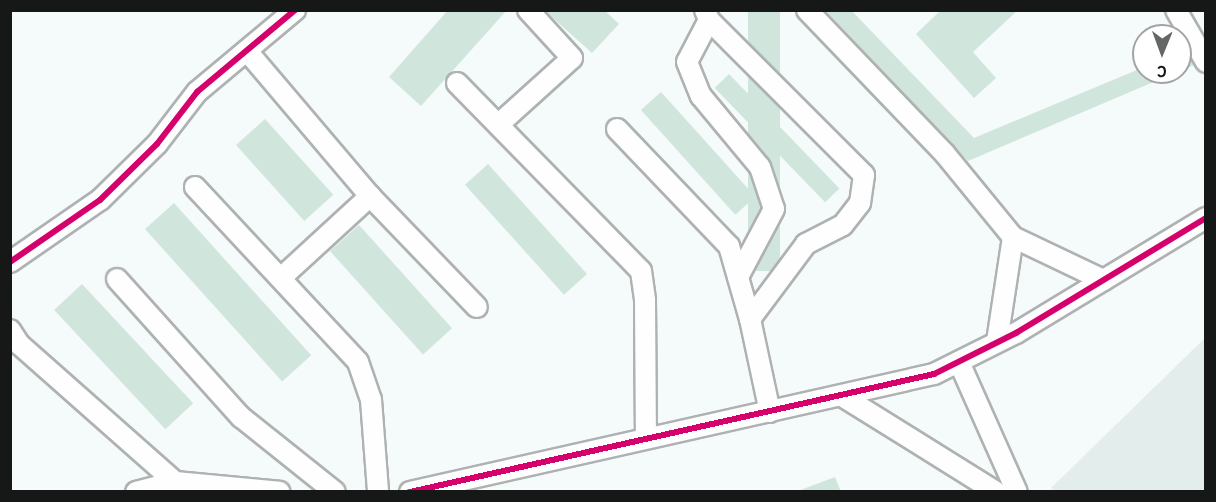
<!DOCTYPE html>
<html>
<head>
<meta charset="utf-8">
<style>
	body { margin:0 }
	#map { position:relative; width:1216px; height:502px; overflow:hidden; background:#f5fafa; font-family:Overpass,sans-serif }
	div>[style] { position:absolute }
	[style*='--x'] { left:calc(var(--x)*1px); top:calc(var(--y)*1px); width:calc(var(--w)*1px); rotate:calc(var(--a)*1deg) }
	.built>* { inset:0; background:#e2edec }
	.building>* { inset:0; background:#d0e6dc; transform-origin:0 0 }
	.roads { filter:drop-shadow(2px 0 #afb2b2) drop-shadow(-2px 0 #afb2b2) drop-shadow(0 2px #afb2b2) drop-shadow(0 -2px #afb2b2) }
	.minor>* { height:20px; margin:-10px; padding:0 10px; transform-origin:10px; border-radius:10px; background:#fefefe }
	.cycleway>* { height:6px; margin:-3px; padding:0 3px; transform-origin:3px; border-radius:3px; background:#d6006c }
	span { translate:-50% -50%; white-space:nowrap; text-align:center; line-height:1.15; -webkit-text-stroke:4.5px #fff; paint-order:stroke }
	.frame { position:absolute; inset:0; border:12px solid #161818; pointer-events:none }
	.north { position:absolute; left:1132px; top:24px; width:60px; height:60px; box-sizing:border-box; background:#fff; border:2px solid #a2a3a3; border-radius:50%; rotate:181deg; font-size:16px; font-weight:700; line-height:24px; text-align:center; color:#161818 }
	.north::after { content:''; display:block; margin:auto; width:21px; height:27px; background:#646767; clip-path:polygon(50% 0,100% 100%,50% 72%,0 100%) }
</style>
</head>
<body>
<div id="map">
	<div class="built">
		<i style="clip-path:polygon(1205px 338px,1205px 491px,1057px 492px,1051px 488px)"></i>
	</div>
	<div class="building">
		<i style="clip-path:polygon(448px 10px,507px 10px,421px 106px,389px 77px)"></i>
		<i style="clip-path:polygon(544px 10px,604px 10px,619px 24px,592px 53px)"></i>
		<i style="left:748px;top:10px;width:32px;height:261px"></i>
		<i style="clip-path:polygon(825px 10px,851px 10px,974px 138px,1144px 67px,1144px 72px,1177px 72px,968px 161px)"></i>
		<i style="clip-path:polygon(941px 10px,1018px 10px,973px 52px,996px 78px,974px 98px,916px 34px)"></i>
		<i style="clip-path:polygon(1206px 41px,1206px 60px,1180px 71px,1180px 51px)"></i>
		<i style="left:729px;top:74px;width:159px;height:20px;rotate:46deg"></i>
		<i style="left:661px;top:92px;width:141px;height:27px;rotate:48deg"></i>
		<i style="left:265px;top:119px;width:102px;height:39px;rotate:48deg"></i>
		<i style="left:488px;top:164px;width:148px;height:31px;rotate:48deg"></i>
		<i style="left:174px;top:203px;width:205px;height:39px;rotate:48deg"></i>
		<i style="left:359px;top:225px;width:139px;height:39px;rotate:48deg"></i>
		<i style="left:82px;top:284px;width:163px;height:38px;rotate:47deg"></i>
		<i style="clip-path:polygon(835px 477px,841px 492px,798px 492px,798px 491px)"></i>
	</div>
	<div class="roads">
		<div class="minor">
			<i style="--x:705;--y:10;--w:11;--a:68"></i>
			<i style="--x:709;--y:20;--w:219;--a:45"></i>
			<i style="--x:864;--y:175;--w:28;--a:98"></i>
			<i style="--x:860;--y:203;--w:28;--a:128"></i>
			<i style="--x:843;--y:225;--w:42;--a:152.8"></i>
			<i style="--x:806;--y:244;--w:94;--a:126.7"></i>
			<i style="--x:750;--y:319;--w:95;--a:77.9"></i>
			<i style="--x:807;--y:10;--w:199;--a:46.2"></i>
			<i style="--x:945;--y:154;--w:107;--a:50.7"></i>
			<i style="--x:1013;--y:237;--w:106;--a:98.7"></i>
			<i style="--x:1176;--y:10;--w:60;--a:60"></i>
			<i style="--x:709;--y:20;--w:47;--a:117.6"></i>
			<i style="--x:687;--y:62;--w:37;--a:68"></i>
			<i style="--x:701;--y:96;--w:92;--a:50.3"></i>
			<i style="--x:760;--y:167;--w:44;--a:71.6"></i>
			<i style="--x:774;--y:209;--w:77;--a:117.9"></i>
			<i style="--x:247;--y:51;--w:190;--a:49.7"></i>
			<i style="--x:370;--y:196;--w:154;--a:46.1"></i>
			<i style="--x:457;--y:83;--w:263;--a:45.6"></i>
			<i style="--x:641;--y:271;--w:30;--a:82"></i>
			<i style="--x:645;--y:301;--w:137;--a:89.6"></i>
			<i style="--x:499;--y:124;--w:98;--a:-42.1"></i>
			<i style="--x:572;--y:58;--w:65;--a:-132.5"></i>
			<i style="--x:617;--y:129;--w:162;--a:46.3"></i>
			<i style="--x:729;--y:246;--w:76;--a:74"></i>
			<i style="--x:195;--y:187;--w:239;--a:47"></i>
			<i style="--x:358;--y:362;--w:40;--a:71.1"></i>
			<i style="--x:371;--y:400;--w:92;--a:85.6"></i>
			<i style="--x:1013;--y:237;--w:100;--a:25.5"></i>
			<i style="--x:10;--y:262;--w:109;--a:-34.6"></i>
			<i style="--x:100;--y:200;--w:80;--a:-44.5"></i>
			<i style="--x:157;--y:144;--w:66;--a:-52.4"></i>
			<i style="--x:197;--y:92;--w:128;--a:-39.9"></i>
			<i style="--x:282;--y:277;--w:120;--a:-42.6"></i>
			<i style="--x:117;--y:279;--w:186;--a:48.1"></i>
			<i style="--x:241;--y:417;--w:120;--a:38.6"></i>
			<i style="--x:10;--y:330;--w:17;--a:57"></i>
			<i style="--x:19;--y:344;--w:208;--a:41.5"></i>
			<i style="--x:959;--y:362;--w:142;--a:66"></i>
			<i style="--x:842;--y:396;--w:181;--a:31.9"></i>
			<i style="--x:136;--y:492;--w:40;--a:-14.4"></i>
			<i style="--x:175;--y:482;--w:105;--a:5.4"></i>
			<i style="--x:410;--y:492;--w:537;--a:-12.69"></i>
			<i style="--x:934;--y:374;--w:92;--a:-26.6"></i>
			<i style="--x:1016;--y:333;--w:222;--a:-31.2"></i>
		</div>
	</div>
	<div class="cycleway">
		<i style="--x:10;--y:262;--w:109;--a:-34.6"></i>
		<i style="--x:100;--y:200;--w:80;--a:-44.5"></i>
		<i style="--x:157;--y:144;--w:66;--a:-52.4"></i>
		<i style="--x:197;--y:92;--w:128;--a:-39.9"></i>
		<i style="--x:410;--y:492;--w:537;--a:-12.69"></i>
		<i style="--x:934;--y:374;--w:92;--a:-26.6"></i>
		<i style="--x:1016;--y:333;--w:222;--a:-31.2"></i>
	</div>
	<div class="frame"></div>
	<div class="north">С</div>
</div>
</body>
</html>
